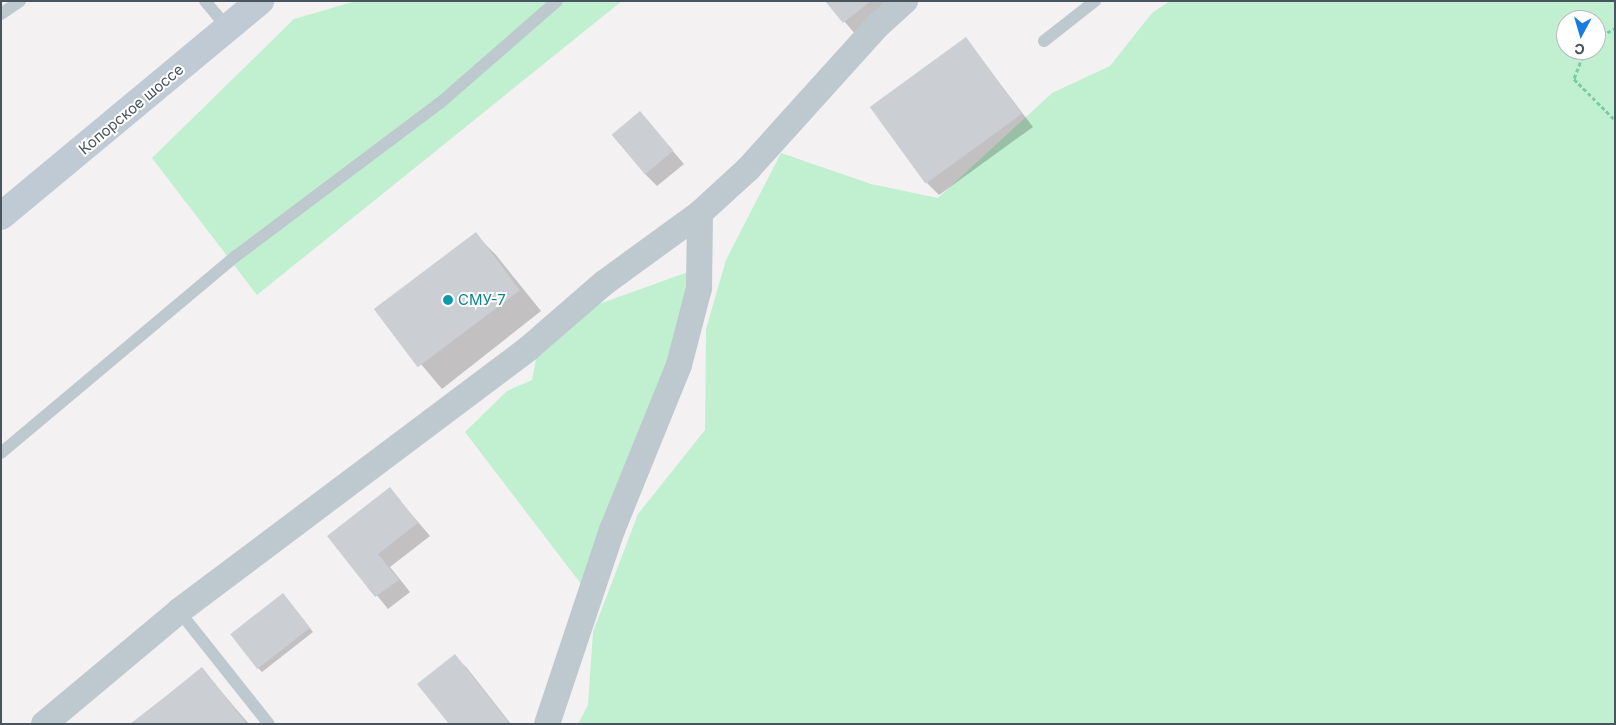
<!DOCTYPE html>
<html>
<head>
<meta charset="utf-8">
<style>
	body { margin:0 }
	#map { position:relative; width:1616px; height:725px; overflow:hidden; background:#f3f1f1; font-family:Inter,sans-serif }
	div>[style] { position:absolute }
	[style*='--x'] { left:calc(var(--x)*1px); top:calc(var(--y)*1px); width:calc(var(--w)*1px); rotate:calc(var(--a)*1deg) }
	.green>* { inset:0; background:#c0f0d0 }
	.shadow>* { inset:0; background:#0003 }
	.building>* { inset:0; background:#cbced3; transform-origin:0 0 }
	.path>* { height:3px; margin-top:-1.5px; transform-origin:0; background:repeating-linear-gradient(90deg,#78cea0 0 4px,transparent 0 6.5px) }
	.service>* { height:12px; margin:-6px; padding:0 6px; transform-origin:6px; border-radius:6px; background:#bec9cf }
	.minor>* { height:26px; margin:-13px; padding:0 13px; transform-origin:13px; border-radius:13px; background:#bec9cf }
	.secondary>* { height:28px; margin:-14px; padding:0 14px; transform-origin:14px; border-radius:14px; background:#bfcad4 }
	.dots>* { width:14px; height:14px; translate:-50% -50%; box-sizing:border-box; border:2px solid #fff; border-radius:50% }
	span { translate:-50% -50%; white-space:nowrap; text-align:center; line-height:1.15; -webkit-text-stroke:4px #fff; paint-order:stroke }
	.street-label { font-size:15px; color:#48555e }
	.culture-label { font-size:15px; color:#0d838f }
	.left { translate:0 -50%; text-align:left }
	.frame { position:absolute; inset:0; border:2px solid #48555e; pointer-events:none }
	.north { position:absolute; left:1556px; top:10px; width:50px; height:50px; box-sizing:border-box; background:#fff; border:1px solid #b6bbbf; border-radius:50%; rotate:186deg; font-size:14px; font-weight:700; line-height:20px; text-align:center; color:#48555e }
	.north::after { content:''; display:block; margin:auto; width:18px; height:22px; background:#1a7be4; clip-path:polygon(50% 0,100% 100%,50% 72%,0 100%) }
</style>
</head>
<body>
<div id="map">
	<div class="green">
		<i style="clip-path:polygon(356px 1px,622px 1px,257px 295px,152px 158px,294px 19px)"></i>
		<i style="clip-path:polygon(evenodd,1170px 1px,1615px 1px,1615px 724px,578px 724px,588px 705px,593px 632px,638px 514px,705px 430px,706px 329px,726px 260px,781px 153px,871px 184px,938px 198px,1052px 93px,1110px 66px,1152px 13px,1170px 1px,1566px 20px,1596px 20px,1596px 50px,1566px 50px,1566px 20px)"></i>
		<i style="clip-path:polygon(688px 272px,679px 365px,581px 584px,465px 432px,507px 391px,532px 380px,536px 359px,599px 304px)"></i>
	</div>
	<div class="shadow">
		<i style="clip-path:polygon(827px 1px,892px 1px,856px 35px)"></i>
		<i style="clip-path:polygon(966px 39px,1033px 127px,939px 195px,927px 183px)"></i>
		<i style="clip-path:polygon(640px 113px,684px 164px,657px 186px,645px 174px)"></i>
		<i style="clip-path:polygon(475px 234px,496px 255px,541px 311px,442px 389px,377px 312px)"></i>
		<i style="clip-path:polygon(390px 489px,430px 536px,390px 567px,410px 592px,388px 609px,329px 536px)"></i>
		<i style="clip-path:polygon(287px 599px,313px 632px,262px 672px,258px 668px)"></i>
		<i style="clip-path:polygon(454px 656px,467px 668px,511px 724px,451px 724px)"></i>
		<i style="clip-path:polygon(202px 669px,249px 724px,132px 724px)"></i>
	</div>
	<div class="building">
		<i style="clip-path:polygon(825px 1px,871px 1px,843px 23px)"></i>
		<i style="left:966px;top:37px;width:95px;height:119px;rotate:54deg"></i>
		<i style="left:640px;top:111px;width:52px;height:37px;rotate:50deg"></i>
		<i style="left:476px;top:232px;width:73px;height:128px;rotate:53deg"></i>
		<i style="clip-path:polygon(390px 487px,418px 523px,378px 554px,399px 580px,375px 597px,327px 536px)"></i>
		<i style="left:283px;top:593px;width:44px;height:67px;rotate:52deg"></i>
		<i style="clip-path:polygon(455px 654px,510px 724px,449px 724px,417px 684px)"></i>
		<i style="clip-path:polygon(202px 667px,247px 724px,130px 724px,166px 696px)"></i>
	</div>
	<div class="path">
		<i style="--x:1596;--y:39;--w:22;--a:-30"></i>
		<i style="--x:1585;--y:50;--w:31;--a:111"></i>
		<i style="--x:1574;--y:79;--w:58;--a:45"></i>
	</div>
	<div class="service">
		<i style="--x:205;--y:1;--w:35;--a:50"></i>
		<i style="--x:1;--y:14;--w:23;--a:-34"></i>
		<i style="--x:1044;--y:41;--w:65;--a:-38.1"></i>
		<i style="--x:1;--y:453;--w:307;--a:-40"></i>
		<i style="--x:236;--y:256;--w:255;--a:-36.9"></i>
		<i style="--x:440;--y:103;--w:155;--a:-41.1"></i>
		<i style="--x:179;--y:611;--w:144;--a:51.5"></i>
	</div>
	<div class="minor">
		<i style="--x:44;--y:724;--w:176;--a:-39.9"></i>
		<i style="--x:179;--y:611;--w:438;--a:-36.9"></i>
		<i style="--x:529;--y:348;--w:99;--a:-40.9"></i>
		<i style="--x:604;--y:283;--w:119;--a:-36.1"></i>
		<i style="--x:700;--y:213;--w:65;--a:-42.5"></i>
		<i style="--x:748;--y:169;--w:193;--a:-47.9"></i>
		<i style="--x:877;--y:26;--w:38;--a:-42"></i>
		<i style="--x:547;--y:724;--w:205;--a:-71.5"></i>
		<i style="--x:612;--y:530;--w:178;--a:-67.9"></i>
		<i style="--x:679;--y:365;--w:80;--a:-75.4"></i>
		<i style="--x:699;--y:288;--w:75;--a:-89.2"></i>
	</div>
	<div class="secondary">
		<i style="--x:1;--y:216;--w:337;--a:-39.7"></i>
	</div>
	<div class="dots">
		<i style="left:448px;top:300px;background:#0f9aa8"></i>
	</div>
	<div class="street-label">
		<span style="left:131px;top:109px;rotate:-40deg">Копорское шоссе</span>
	</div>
	<div class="culture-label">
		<span class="left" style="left:458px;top:300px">СМУ-7</span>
	</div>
	<div class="frame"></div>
	<div class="north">С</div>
</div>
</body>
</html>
